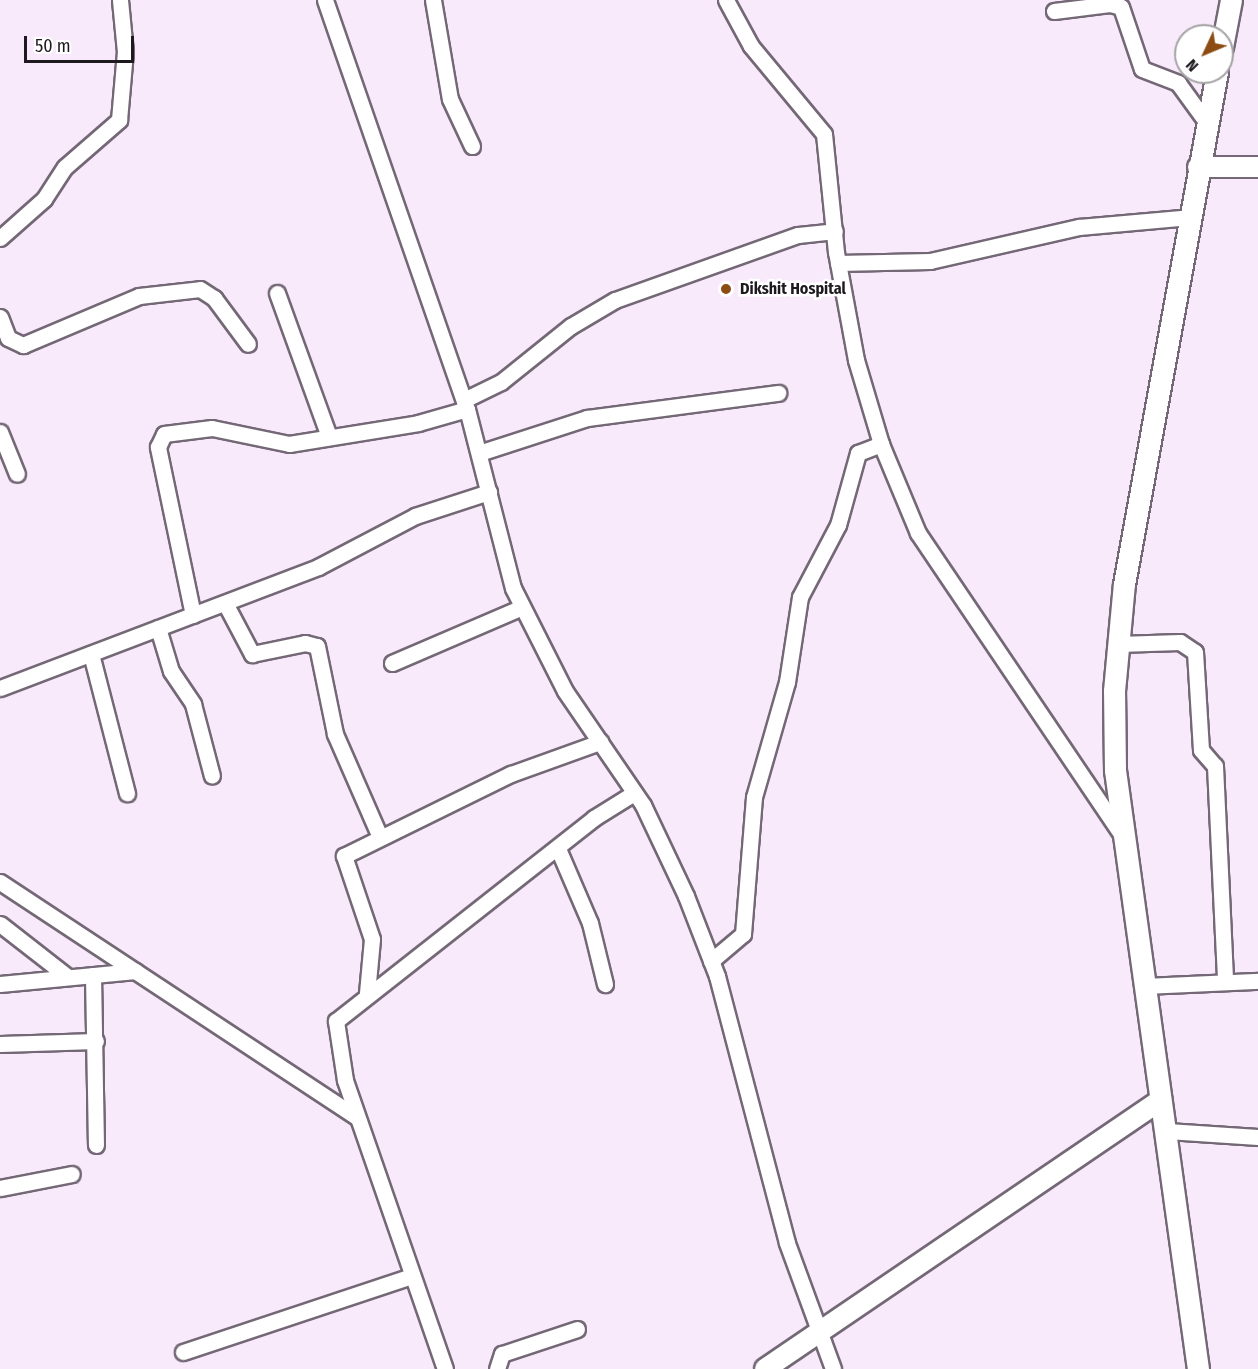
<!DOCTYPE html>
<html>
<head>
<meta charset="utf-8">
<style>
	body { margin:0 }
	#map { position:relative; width:1258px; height:1369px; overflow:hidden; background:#f8eafb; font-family:"Fira Sans Condensed",sans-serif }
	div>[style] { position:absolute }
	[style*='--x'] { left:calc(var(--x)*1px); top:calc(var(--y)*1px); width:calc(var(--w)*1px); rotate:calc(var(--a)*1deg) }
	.roads { filter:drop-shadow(2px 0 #746876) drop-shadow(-2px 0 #746876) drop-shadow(0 2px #746876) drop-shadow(0 -2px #746876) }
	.minor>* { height:15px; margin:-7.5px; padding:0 7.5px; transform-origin:7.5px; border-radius:7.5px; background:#fff }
	.tertiary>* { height:20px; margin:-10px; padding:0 10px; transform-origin:10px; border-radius:10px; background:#fff }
	.secondary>* { height:21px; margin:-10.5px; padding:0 10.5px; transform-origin:10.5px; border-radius:10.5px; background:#fff }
	.dots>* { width:16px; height:16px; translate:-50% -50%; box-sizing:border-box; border:3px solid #fff; border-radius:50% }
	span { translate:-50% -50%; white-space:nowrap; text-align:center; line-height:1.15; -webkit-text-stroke:5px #fff; paint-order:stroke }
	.poi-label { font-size:16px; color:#1e191f; font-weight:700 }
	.left { translate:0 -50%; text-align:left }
	.north { position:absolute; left:1174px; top:24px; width:60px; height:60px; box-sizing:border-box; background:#fff; border:2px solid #a5a3a5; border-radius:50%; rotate:226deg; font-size:16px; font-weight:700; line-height:24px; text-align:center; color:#1e191f }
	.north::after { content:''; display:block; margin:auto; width:21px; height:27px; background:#8c4d12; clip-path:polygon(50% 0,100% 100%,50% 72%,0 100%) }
	.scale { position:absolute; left:24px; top:36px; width:110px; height:27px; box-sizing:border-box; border:3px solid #1e191f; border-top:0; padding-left:8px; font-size:18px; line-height:21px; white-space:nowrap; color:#1e191f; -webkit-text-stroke:4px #fff; paint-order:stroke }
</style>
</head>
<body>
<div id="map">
	<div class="roads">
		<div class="minor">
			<i style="--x:325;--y:0;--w:433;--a:70.9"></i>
			<i style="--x:467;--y:409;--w:185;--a:75.6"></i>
			<i style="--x:513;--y:588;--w:115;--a:63.2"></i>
			<i style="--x:565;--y:691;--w:138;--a:55.6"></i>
			<i style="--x:643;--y:805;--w:101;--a:64.7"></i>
			<i style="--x:686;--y:896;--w:86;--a:68.8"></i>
			<i style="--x:717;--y:976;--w:276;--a:75.3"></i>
			<i style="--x:787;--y:1243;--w:134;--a:69.9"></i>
			<i style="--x:433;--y:0;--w:100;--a:80.3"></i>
			<i style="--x:450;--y:99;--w:52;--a:64.9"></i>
			<i style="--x:726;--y:0;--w:52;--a:61.5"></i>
			<i style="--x:751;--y:46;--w:114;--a:50.3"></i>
			<i style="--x:824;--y:134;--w:119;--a:84.2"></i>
			<i style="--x:836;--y:252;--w:110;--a:79.5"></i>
			<i style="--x:856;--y:360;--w:88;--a:73.4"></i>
			<i style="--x:881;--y:444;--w:96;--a:67.4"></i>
			<i style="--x:918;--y:533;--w:365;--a:56"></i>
			<i style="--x:1054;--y:11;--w:56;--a:-7.1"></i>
			<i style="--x:1110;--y:4;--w:11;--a:15"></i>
			<i style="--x:1121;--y:7;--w:65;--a:71.3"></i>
			<i style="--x:1142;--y:69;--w:39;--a:21"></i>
			<i style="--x:1178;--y:83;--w:49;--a:54.1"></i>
			<i style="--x:0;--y:238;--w:59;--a:-41.6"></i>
			<i style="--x:44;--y:199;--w:38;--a:-57"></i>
			<i style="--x:65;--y:167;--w:72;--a:-41"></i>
			<i style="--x:119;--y:120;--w:68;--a:-85"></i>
			<i style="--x:125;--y:52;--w:52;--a:-95.5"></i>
			<i style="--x:838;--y:263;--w:92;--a:-1.2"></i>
			<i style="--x:930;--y:261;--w:153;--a:-12.9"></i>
			<i style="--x:1079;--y:227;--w:111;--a:-5.1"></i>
			<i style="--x:277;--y:293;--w:153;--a:70.1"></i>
			<i style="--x:0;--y:317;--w:22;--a:69"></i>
			<i style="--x:8;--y:338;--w:17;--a:25"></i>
			<i style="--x:23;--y:345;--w:126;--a:-22.9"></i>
			<i style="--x:139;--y:296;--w:61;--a:-6.5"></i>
			<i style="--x:200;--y:289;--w:17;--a:33"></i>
			<i style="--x:214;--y:298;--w:57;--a:53.5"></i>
			<i style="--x:464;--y:400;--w:41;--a:-25.9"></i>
			<i style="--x:501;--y:382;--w:90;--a:-38.7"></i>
			<i style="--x:571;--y:326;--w:51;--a:-30.6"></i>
			<i style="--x:615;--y:300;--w:194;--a:-19.6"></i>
			<i style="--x:798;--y:235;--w:37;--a:-6"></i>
			<i style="--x:0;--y:432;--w:45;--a:68"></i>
			<i style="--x:479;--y:453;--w:114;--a:-18"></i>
			<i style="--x:587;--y:418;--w:193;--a:-7.5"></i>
			<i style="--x:225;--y:603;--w:58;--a:62.1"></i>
			<i style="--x:252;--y:654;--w:54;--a:-11.7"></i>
			<i style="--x:305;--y:643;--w:12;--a:14"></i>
			<i style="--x:317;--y:646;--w:90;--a:78.4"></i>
			<i style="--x:335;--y:734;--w:112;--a:66.4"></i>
			<i style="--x:193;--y:615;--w:172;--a:-101.8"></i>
			<i style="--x:158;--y:447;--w:14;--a:-65"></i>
			<i style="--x:164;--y:434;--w:48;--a:-7.1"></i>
			<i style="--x:212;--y:428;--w:79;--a:11.7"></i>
			<i style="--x:289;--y:444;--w:131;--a:-9.2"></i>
			<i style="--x:418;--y:423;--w:51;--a:-15.9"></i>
			<i style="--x:158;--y:628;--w:45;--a:73.2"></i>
			<i style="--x:171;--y:671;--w:40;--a:56"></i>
			<i style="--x:193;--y:704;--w:74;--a:75.2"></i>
			<i style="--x:1118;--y:644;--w:62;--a:-1.8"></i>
			<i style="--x:1180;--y:642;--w:18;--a:34"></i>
			<i style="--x:1195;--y:652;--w:98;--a:86.5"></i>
			<i style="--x:1201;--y:750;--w:21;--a:49"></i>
			<i style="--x:1215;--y:766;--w:216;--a:87.3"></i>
			<i style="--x:91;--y:654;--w:144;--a:75.5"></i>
			<i style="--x:392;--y:663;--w:139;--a:-23.3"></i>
			<i style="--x:0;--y:688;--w:340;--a:-20.8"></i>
			<i style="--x:318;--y:567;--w:110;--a:-27.7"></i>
			<i style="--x:415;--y:516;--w:78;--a:-18"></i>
			<i style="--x:559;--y:851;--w:78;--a:66.7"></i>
			<i style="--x:590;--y:923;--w:63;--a:76.2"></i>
			<i style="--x:0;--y:882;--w:427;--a:33.4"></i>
			<i style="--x:0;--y:924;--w:86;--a:37.9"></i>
			<i style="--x:711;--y:961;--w:42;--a:-40.2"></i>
			<i style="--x:743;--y:934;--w:137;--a:-85.4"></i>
			<i style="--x:754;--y:797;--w:120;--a:-74"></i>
			<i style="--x:787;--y:682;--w:86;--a:-81.3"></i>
			<i style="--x:800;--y:597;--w:81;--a:-62.2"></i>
			<i style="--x:838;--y:525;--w:75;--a:-74.5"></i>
			<i style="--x:858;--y:453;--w:25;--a:-21"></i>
			<i style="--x:93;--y:975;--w:170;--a:89"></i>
			<i style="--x:0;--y:984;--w:136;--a:-5.5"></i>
			<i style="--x:1146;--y:986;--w:112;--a:-2.6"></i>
			<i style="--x:367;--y:993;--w:54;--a:-84.7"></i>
			<i style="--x:372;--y:939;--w:88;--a:-108.6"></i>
			<i style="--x:344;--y:856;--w:186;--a:-26.2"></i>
			<i style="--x:511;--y:774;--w:95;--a:-19.8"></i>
			<i style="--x:0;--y:1044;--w:96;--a:-1.8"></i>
			<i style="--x:1167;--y:1131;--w:91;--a:3.8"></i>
			<i style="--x:0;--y:1188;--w:73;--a:-11"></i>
			<i style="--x:183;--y:1352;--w:241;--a:-18.4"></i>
			<i style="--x:445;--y:1369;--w:306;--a:-109.1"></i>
			<i style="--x:345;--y:1080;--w:60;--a:-98.7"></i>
			<i style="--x:336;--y:1021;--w:328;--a:-38.2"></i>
			<i style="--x:594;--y:818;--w:47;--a:-32"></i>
			<i style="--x:497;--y:1369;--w:16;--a:-72"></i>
			<i style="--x:502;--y:1354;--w:79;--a:-18.4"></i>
		</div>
		<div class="tertiary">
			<i style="--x:1198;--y:167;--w:60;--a:0"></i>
			<i style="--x:765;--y:1369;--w:479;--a:-34.2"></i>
		</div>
		<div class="secondary">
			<i style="--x:1222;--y:47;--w:48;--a:-79.2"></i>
			<i style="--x:1198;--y:1369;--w:605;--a:-97.89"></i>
			<i style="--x:1115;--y:770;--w:79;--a:-90.7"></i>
			<i style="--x:1114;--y:691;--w:107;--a:-84.7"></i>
			<i style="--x:1124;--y:584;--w:520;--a:-79.71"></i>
		</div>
	</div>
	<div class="dots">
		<i style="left:726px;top:289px;background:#8c4d12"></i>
	</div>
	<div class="poi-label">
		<span class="left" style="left:740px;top:289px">Dikshit Hospital</span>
	</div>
	<div class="north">N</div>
	<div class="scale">50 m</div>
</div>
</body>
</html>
